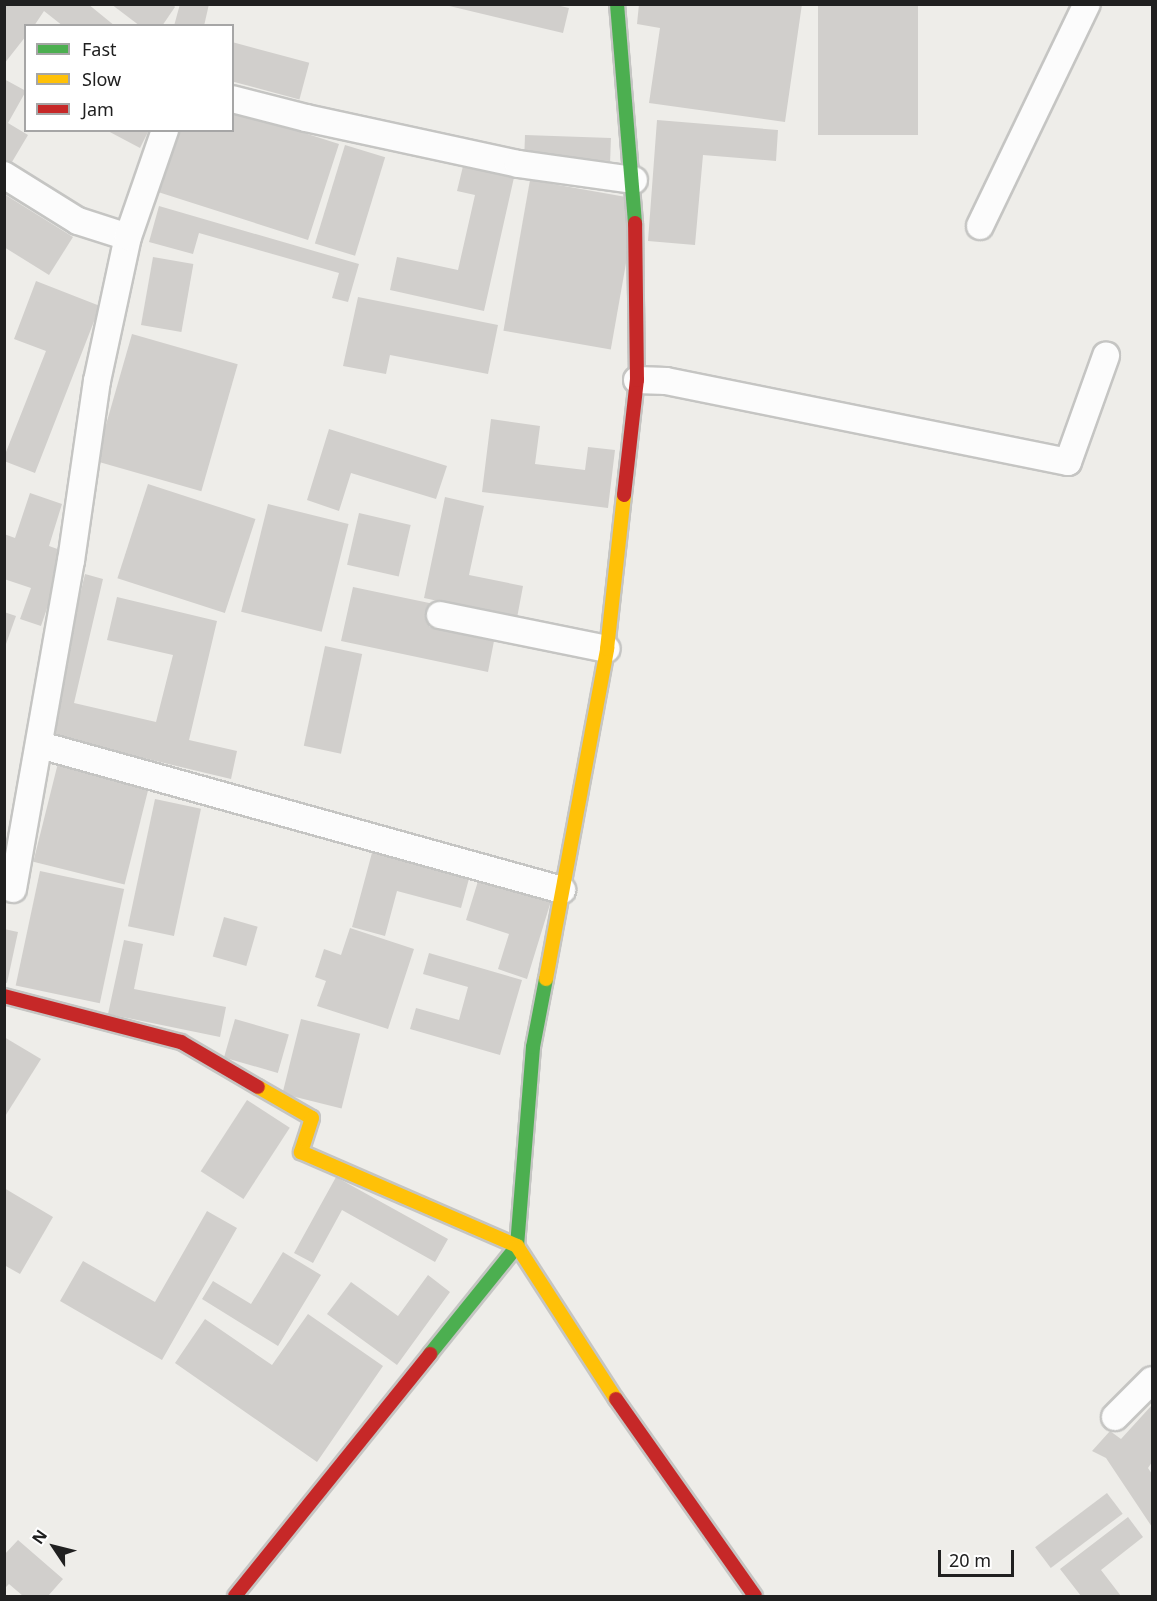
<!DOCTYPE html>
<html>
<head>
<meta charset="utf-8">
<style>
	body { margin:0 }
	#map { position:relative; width:1157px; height:1601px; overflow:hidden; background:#eeede9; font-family:"Noto Sans",sans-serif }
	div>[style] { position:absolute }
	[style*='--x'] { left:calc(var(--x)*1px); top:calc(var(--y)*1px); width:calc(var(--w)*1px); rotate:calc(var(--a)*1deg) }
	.building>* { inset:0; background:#d1cfcc; transform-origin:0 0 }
	.roads { filter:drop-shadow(2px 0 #c5c5c3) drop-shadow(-2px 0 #c5c5c3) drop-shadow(0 2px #c5c5c3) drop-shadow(0 -2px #c5c5c3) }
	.street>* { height:26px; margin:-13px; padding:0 13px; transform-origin:13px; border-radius:13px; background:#fcfcfc }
	.fast>* { height:14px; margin:-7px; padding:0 7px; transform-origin:7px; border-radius:7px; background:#4caf50 }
	.slow>* { height:14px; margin:-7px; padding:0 7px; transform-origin:7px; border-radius:7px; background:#ffc107 }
	.jam>* { height:14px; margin:-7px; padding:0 7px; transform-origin:7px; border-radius:7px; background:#c62828 }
	span { translate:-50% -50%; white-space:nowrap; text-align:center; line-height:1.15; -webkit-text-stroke:5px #fff; paint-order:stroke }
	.frame { position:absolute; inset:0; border:6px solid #202020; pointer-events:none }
	.legend { position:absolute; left:24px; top:24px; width:210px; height:108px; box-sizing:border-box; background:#fff; border:2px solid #a6a6a6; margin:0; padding:8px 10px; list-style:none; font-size:18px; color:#202020 }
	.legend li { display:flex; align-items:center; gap:12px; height:30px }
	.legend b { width:30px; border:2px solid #a6a6a6 }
	.north { position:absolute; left:24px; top:1517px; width:60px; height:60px; -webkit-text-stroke:4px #fff; paint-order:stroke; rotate:305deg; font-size:16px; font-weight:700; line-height:24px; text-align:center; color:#202020 }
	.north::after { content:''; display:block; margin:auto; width:21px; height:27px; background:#202020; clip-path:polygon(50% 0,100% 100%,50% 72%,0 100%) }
	.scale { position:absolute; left:938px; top:1550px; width:76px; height:27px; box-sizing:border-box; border:3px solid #202020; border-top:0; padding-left:8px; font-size:18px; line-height:21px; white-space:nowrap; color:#202020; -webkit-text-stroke:4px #fff; paint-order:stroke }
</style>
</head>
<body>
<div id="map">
	<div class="building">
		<i style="clip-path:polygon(4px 4px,88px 4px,115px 26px,63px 26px,44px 11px,34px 26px,26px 26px,26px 36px,4px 64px)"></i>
		<i style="clip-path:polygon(111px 4px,173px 4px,175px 7px,162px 26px,140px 26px)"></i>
		<i style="clip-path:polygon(180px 4px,209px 4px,204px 26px,174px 26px)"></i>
		<i style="clip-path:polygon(441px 4px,552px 4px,569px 8px,563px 33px)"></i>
		<i style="clip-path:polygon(639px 4px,802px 4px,785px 122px,649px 103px,660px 28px,637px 24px)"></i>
		<i style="left:818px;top:4px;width:100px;height:131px"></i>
		<i style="left:232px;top:42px;width:80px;height:38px;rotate:15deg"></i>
		<i style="clip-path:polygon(4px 79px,26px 91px,8px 123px,28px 135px,9px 167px,4px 164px)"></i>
		<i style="clip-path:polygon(232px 110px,339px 144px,308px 240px,158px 192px,178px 130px,232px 130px)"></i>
		<i style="clip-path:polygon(657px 120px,778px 130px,776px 161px,703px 155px,695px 245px,648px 241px)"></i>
		<i style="clip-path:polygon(106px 130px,149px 130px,140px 148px)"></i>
		<i style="left:525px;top:135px;width:86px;height:23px;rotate:2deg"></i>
		<i style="left:345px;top:145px;width:42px;height:103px;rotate:17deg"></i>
		<i style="clip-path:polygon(464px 162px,515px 173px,484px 311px,390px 290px,397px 257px,458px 270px,475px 195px,457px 191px)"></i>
		<i style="left:530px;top:180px;width:109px;height:153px;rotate:10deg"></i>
		<i style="clip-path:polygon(4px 194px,73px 237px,49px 275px,4px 247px)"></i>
		<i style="clip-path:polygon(159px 206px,359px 264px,348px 302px,332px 298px,339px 273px,199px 233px,193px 254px,149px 242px)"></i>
		<i style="left:153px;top:257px;width:41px;height:69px;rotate:10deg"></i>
		<i style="clip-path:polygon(36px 281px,100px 306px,35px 473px,4px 461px,4px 457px,46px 351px,14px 339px)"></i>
		<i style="clip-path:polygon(358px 297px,498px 325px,488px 374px,390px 355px,386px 374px,343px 366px)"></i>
		<i style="left:132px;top:334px;width:110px;height:132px;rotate:16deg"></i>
		<i style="clip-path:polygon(491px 419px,540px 426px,535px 464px,585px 470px,588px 447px,615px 450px,608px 508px,482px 492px)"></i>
		<i style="clip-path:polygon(329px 429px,447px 466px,436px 499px,351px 473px,339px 511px,307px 500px)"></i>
		<i style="left:148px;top:484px;width:113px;height:99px;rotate:18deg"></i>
		<i style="clip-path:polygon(30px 493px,62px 504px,49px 546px,66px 552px,41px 626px,20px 619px,31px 588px,4px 579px,4px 534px,15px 538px)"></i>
		<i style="clip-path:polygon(445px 497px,484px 506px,469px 575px,523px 586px,517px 618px,424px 598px)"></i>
		<i style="left:268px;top:504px;width:83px;height:111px;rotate:14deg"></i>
		<i style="left:359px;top:513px;width:53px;height:53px;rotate:13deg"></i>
		<i style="clip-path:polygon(85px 574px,103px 579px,74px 703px,156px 722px,173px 655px,107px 640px,117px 597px,217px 621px,189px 740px,237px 751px,231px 779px,47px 735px)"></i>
		<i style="clip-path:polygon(353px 587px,434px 604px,429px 627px,494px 641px,488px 672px,341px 641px)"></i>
		<i style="clip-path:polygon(4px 612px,16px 616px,6px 644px,4px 644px)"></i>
		<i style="left:325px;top:646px;width:38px;height:102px;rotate:12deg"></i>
		<i style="left:59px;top:759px;width:94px;height:106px;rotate:14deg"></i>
		<i style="left:155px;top:799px;width:47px;height:130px;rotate:12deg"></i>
		<i style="clip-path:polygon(373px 849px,470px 875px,461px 908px,397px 891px,385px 936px,352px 927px)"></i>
		<i style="left:40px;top:871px;width:86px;height:117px;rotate:12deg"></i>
		<i style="clip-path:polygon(479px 878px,551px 901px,527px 979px,498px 969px,509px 934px,466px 920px)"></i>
		<i style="left:224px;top:917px;width:35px;height:41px;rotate:16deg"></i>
		<i style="clip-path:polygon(350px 928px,414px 949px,388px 1029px,317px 1006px,326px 981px,315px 977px,324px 949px,341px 955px)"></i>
		<i style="clip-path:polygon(4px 929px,18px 932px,7px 983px,4px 982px)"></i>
		<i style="clip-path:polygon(124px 940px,143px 944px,134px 989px,226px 1007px,220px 1037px,108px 1014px)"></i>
		<i style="clip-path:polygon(429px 953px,522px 980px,500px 1055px,410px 1029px,416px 1008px,459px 1020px,468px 987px,423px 974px)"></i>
		<i style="left:235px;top:1019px;width:56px;height:40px;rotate:16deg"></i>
		<i style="left:301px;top:1019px;width:61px;height:77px;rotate:14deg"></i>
		<i style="clip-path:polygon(4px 1037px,41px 1059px,4px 1118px)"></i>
		<i style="left:247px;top:1100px;width:51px;height:85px;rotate:33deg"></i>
		<i style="clip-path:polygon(336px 1177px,448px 1239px,435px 1262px,342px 1210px,313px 1263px,294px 1253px)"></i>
		<i style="clip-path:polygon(4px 1188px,53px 1217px,20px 1274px,4px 1265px)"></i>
		<i style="clip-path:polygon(207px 1211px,237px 1228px,162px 1360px,60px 1301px,83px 1261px,155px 1302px)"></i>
		<i style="clip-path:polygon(283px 1252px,321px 1275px,278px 1346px,202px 1299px,213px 1281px,251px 1304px)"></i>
		<i style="clip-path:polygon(428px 1275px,450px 1292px,397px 1365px,327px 1314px,351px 1282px,398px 1316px)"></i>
		<i style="clip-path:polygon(308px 1314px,383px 1366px,317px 1462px,175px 1363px,205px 1319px,272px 1365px)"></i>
		<i style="clip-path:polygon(1152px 1405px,1152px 1462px,1148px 1468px,1152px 1474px,1152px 1527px,1106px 1458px,1092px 1451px,1110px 1431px,1121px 1439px)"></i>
		<i style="left:1107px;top:1493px;width:26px;height:90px;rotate:53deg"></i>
		<i style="clip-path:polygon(1128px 1517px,1143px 1537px,1101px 1570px,1121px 1596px,1081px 1596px,1060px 1569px)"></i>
		<i style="clip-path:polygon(18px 1540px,63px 1579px,48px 1596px,23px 1596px,9px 1584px,4px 1589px,4px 1555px)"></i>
	</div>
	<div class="roads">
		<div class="street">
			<i style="--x:232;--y:99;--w:76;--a:14.4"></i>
			<i style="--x:306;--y:118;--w:217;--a:12.2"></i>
			<i style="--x:518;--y:164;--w:117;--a:7.9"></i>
			<i style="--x:4;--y:175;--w:87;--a:31.9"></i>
			<i style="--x:78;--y:221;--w:52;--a:17.7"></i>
			<i style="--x:980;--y:226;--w:246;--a:-64.3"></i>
			<i style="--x:637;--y:380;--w:29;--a:2"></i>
			<i style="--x:666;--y:381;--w:410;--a:11.4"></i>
			<i style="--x:1068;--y:462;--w:113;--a:-70.3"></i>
			<i style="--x:440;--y:615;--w:170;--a:11.5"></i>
			<i style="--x:40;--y:745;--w:542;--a:15.52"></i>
			<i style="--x:13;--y:889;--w:333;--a:-80"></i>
			<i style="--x:71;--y:561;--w:182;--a:-81.8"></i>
			<i style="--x:97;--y:381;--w:147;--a:-77.9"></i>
			<i style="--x:128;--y:237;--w:113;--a:-70.9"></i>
			<i style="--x:1115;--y:1417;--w:52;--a:-45"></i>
		</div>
		<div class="fast">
			<i style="--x:617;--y:4;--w:220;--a:85.3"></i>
			<i style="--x:430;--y:1354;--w:139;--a:-51.1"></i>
			<i style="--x:517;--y:1246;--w:200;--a:-85.4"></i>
			<i style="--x:533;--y:1047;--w:69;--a:-79.2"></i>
		</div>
		<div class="slow">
			<i style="--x:546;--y:979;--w:336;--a:-79.5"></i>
			<i style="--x:607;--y:649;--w:155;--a:-83.7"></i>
			<i style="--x:258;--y:1087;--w:62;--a:29.9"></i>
			<i style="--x:312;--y:1118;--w:36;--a:108"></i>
			<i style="--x:301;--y:1152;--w:236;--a:23.5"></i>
			<i style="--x:517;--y:1246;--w:182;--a:57.1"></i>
		</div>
		<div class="jam">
			<i style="--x:624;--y:495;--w:116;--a:-83.6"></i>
			<i style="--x:637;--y:380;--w:157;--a:-90.7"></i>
			<i style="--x:4;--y:996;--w:183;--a:14.6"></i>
			<i style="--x:181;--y:1042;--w:89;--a:30.3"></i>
			<i style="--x:616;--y:1399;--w:241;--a:54.8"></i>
			<i style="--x:235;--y:1596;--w:311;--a:-51.1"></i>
		</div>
	</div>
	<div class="frame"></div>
	<ul class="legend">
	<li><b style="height:8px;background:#4caf50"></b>Fast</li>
	<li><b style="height:8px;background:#ffc107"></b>Slow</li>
	<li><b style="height:8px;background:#c62828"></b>Jam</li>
	</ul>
	<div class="north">N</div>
	<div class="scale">20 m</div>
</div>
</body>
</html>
